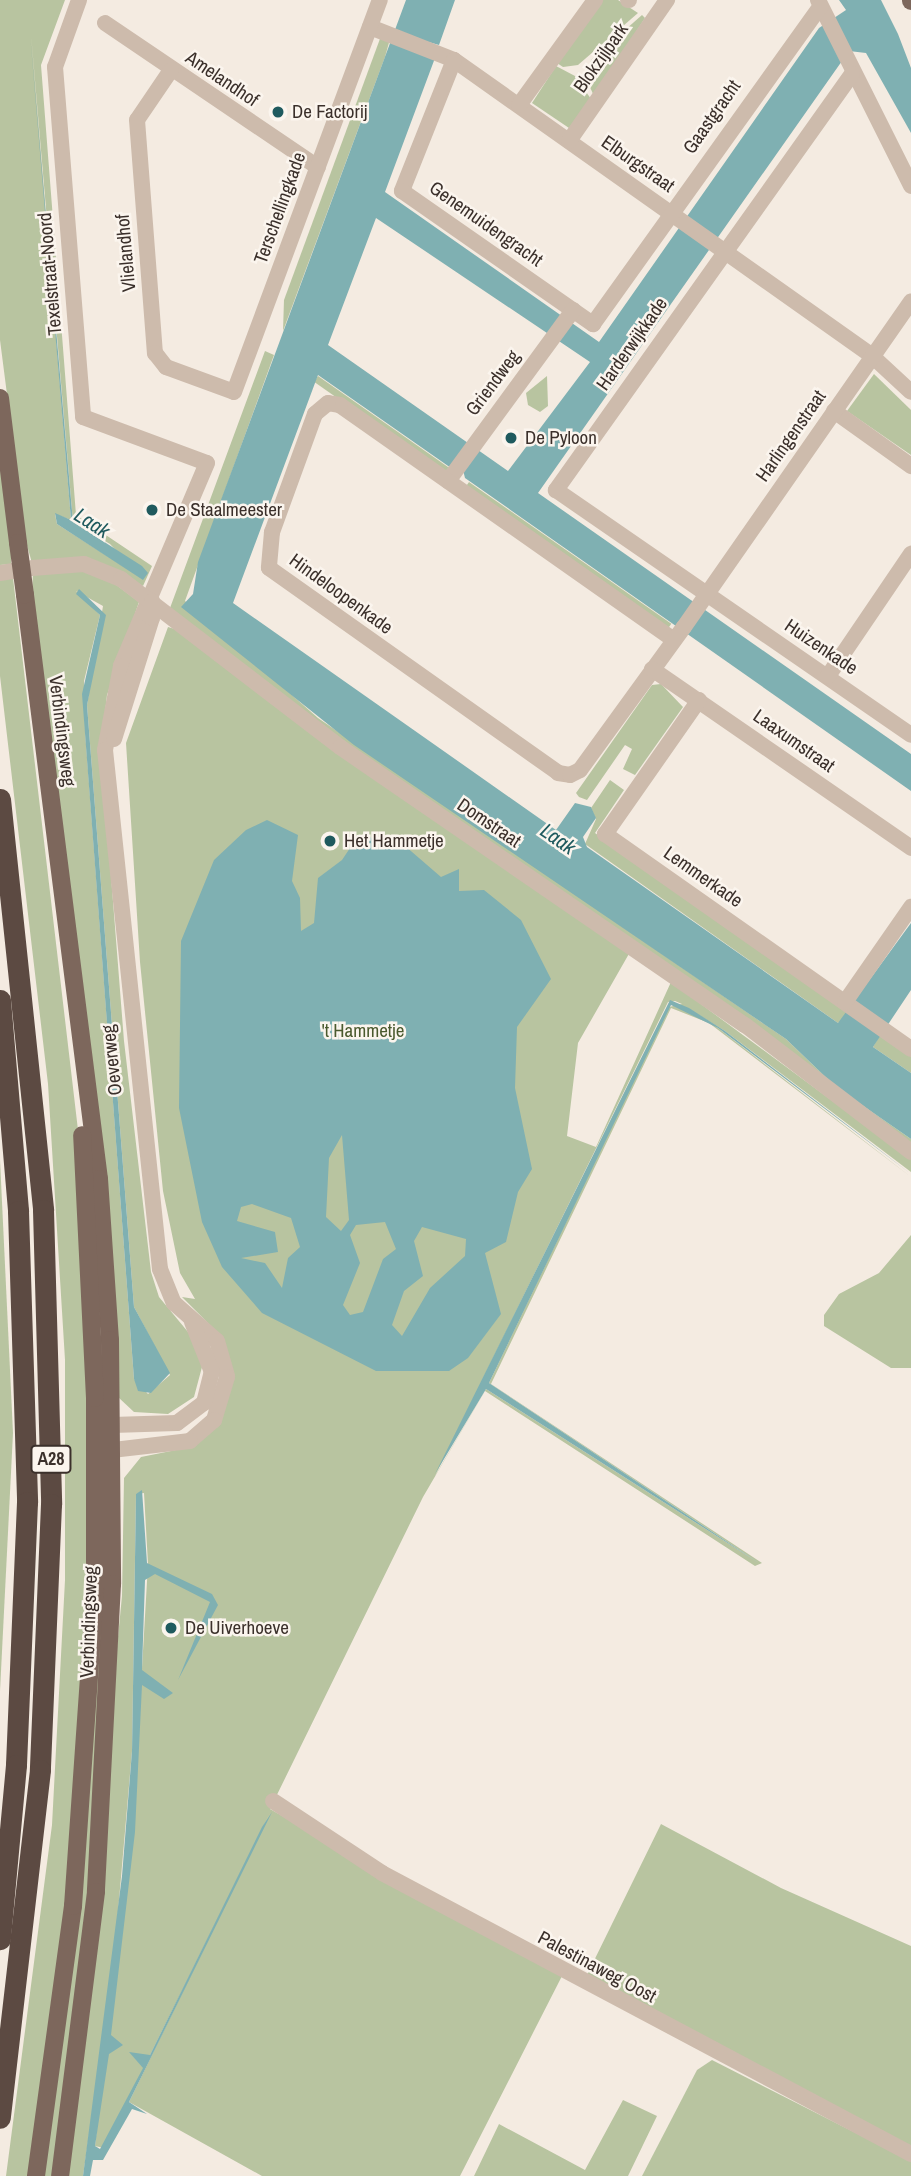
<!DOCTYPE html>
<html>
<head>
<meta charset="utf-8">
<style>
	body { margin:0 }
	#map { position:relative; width:911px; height:2176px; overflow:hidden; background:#f4ebe1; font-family:"Archivo Narrow",sans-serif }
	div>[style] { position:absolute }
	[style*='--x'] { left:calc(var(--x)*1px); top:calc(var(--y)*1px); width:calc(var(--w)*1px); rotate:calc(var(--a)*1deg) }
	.green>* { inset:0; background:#b8c4a0; transform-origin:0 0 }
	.water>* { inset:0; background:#7fb0b2 }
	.minor>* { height:16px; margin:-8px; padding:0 8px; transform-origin:8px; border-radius:8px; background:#cdbbac }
	.major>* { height:18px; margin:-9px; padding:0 9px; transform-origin:9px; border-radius:9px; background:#7d675c }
	.highway>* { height:21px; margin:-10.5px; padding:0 10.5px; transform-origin:10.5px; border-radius:10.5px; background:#5c4a42 }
	.major-bridge>* { height:18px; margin:-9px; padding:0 9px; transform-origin:9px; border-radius:9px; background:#7d675c }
	.dots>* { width:19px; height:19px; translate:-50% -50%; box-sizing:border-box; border:4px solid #fbf5ee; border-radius:50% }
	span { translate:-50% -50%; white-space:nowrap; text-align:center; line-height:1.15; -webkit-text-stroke:5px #fbf5ee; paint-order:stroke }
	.shield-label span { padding:2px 5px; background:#fbf5ee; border:2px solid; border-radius:5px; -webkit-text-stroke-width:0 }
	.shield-label { font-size:18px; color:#3b302b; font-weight:700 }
	.street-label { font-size:19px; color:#3b302b }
	.poi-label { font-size:19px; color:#3b302b }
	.left { translate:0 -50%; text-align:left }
	.park-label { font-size:19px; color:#4a5a2e }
	.water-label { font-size:21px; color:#1f5a5e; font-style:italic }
</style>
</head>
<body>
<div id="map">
	<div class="green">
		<i style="clip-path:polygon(evenodd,0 0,65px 0,41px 65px,76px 515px,152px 566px,143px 586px,124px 575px,32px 563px,26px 542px,0 340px,0 0,31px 34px,73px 522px,110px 544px,143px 579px,57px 524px,55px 514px,71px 520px,31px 34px)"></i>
		<i style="clip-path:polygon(601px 0,618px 0,638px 13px,578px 65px,563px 67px,557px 63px)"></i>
		<i style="clip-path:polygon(642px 15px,645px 18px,594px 96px,584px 74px,592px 59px)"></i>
		<i style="clip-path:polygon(381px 36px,390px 39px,385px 57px,283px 331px,284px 300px)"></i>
		<i style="clip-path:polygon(556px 66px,575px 76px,591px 99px,569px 128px,532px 103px)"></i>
		<i style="clip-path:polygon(265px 351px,274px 355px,185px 601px,318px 718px,786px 1039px,836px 1087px,911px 1139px,911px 1146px,343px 742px,170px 608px)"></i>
		<i style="clip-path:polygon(874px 374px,911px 410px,911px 455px,847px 411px)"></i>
		<i style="left:318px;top:376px;width:160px;height:7px;rotate:35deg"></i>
		<i style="clip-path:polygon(547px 376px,548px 406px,540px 412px,528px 405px,526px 393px)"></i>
		<i style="clip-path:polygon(0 457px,11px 544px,11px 564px,0 565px)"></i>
		<i style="left:469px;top:482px;width:247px;height:7px;rotate:35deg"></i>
		<i style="clip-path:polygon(evenodd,73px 568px,99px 572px,139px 602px,107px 695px,101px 749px,124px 1041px,151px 1272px,159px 1297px,193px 1338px,202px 1367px,194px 1397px,168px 1414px,134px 1412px,118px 1397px,32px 594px,33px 573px,73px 568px,76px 591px,103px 606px,87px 705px,134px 1307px,170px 1375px,148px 1394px,134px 1379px,85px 731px,84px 681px,100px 615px,76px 591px)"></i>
		<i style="clip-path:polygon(13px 578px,78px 1130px,92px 1425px,81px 1779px,32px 2176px,6px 2176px,52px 1825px,65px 1580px,65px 1360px,48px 1084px,0 676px,0 580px)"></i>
		<i style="clip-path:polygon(evenodd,168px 627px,201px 637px,630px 952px,578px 1043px,567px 1136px,596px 1147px,671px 982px,911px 1159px,911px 1172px,725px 1031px,686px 1007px,718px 1028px,911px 1177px,709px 1023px,671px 1008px,491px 1384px,762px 1563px,755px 1566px,485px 1391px,423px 1497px,270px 1809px,562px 1976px,460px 2176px,262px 2176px,129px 2102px,271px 1811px,104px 2148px,95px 2146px,137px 1755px,148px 1564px,144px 1493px,136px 1494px,132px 1751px,113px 1969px,83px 2176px,65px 2176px,122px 1596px,124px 1478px,141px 1457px,186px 1448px,223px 1415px,232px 1382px,215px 1330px,182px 1297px,195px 1299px,180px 1273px,163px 1191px,140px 962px,126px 743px,168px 627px,675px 1001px,682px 1004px,669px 1007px,489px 1383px,759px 1563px,486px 1389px,435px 1476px,668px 1002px,675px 1001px)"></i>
		<i style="clip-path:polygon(661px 684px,683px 707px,635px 775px,623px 769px,632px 749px,625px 745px,587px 800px,579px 797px,576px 793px,652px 685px)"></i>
		<i style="clip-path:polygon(610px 780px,624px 790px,595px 833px,849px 1012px,844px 1019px,838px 1023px,585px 844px,596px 819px,591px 808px)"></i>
		<i style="clip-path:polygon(881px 1033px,911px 1054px,911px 1073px,873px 1047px)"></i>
		<i style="clip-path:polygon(0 1160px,13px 1433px,0 1691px)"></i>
		<i style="clip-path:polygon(911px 1235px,911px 1368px,891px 1368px,824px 1326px,824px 1315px,839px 1294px,879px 1273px)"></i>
		<i style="clip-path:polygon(109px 1485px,93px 1884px,57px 2176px,40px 2176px)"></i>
		<i style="clip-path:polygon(661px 1824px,781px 1888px,911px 1946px,911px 2150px,585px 1979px)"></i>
		<i style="clip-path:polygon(712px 2060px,911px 2161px,911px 2176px,642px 2176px,697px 2070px)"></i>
		<i style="clip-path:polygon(623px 2100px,657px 2116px,628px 2176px,474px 2176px,499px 2124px,585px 2170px)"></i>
	</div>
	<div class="water">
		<i style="clip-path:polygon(evenodd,406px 0,455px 0,439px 45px,425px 41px,435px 58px,385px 192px,599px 342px,819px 28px,846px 10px,839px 0,881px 0,898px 34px,911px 68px,911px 133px,866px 53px,849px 51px,538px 493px,911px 754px,911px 791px,465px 478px,463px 470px,451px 468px,318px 375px,233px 603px,556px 830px,575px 803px,591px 807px,596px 818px,583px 837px,587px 847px,838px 1023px,911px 923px,911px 990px,873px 1047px,911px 1073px,911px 1139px,836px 1087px,786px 1039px,354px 745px,181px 607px,193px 594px,198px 562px,406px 0,376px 218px,590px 362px,508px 471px,328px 345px,376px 218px)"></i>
		<i style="clip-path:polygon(30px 34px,73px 522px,142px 566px,148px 573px,143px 580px,57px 524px,55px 513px,71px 520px)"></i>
		<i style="clip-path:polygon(79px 589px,106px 615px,87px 705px,134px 1307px,170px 1373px,151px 1393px,138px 1391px,134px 1379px,82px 694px,100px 615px,76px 594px)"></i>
		<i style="clip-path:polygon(evenodd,267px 820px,298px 835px,292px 881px,300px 898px,301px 931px,314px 923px,318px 878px,342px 860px,358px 836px,368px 834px,379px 848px,397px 839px,441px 877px,459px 869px,459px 891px,484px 890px,521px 920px,551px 979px,517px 1027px,515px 1088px,532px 1169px,518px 1192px,506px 1242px,485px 1253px,501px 1314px,468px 1358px,449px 1371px,376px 1371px,262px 1313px,222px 1267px,202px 1222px,179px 1108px,181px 941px,214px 860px,246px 830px,267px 820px,342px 1135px,349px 1220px,341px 1231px,326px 1217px,329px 1158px,342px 1135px,267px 820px,252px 1204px,291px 1218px,300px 1247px,288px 1258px,282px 1288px,265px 1263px,241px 1258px,278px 1252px,275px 1232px,237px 1221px,241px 1207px,252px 1204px,267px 820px,385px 1222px,396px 1249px,383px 1259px,363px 1312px,350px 1315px,343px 1305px,360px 1263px,350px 1235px,356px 1225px,385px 1222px,267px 820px,422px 1227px,466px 1239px,465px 1256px,430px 1288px,402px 1336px,392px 1325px,404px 1291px,423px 1276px,414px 1241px,422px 1227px)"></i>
		<i style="clip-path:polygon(670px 1000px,689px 1008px,725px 1031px,911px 1174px,718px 1028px,671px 1005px,489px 1383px,759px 1563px,486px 1389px,435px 1474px)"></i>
		<i style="clip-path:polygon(142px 1490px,147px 1563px,212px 1594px,218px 1605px,178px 1680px,210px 1602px,155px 1574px,145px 1580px,142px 1670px,173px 1693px,164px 1699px,142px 1685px,135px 1832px,111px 2035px,123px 2045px,109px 2054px,95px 2146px,100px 2149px,143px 2068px,129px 2052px,150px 2055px,262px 1827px,272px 1812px,129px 2102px,147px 2114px,132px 2109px,103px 2160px,93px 2160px,90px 2176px,83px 2176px,122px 1876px,132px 1751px,136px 1494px)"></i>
	</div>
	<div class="minor">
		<i style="--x:79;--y:0;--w:71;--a:109.7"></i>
		<i style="--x:55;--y:67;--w:351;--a:85.4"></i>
		<i style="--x:83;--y:417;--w:132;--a:20.4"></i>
		<i style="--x:207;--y:463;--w:220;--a:113"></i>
		<i style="--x:121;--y:666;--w:86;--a:100.8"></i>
		<i style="--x:105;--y:750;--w:522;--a:83.95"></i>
		<i style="--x:160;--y:1269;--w:37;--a:68"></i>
		<i style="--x:174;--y:1303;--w:57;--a:41.5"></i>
		<i style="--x:217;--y:1341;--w:37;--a:74"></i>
		<i style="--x:227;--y:1377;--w:45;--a:106.8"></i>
		<i style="--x:214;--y:1420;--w:32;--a:139"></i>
		<i style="--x:190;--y:1441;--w:79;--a:173.4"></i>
		<i style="--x:112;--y:1450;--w:19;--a:-148"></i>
		<i style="--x:96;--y:1440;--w:22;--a:-43"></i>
		<i style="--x:112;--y:1425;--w:65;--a:-1.8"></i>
		<i style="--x:177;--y:1423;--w:34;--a:-37"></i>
		<i style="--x:204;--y:1403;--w:32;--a:-76"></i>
		<i style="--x:212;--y:1372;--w:54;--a:-111.8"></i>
		<i style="--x:628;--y:0;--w:1;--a:0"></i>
		<i style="--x:818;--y:0;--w:208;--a:63.4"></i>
		<i style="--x:105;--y:23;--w:257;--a:34.1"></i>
		<i style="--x:370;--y:27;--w:90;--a:21.4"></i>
		<i style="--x:454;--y:60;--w:511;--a:35.28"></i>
		<i style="--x:871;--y:355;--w:54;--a:42.8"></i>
		<i style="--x:454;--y:60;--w:141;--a:111.7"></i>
		<i style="--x:402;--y:191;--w:233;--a:34.9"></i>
		<i style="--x:593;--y:324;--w:391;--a:-54.4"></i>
		<i style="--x:171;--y:70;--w:60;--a:124.2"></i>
		<i style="--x:137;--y:120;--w:234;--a:85.6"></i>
		<i style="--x:155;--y:353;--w:18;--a:52"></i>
		<i style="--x:166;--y:367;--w:72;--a:20.2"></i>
		<i style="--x:234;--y:392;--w:418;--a:-69.6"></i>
		<i style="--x:852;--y:74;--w:511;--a:125.43"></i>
		<i style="--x:556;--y:490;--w:431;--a:34.6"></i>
		<i style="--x:519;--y:105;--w:130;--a:-54.1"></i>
		<i style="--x:569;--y:141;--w:172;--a:-55.2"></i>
		<i style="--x:834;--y:411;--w:95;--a:35.5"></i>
		<i style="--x:448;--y:481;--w:212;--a:-53.8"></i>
		<i style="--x:32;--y:568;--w:52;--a:-4.4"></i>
		<i style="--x:84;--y:564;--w:40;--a:22"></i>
		<i style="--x:121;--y:579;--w:276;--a:37.5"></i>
		<i style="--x:340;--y:747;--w:491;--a:34.5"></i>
		<i style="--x:745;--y:1025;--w:209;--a:37.4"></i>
		<i style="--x:0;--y:573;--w:12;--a:-9"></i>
		<i style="--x:674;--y:640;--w:408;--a:-144.9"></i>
		<i style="--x:340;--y:405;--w:12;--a:-171"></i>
		<i style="--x:328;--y:403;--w:17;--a:140"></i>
		<i style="--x:315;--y:414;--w:126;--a:110"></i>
		<i style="--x:272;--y:532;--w:36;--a:95"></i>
		<i style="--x:269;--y:568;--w:354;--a:35.3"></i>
		<i style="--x:558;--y:773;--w:12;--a:9"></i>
		<i style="--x:570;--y:775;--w:11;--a:-27"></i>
		<i style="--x:580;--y:770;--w:177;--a:-54"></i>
		<i style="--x:684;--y:627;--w:397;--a:-55.1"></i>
		<i style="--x:652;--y:669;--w:315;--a:34.6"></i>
		<i style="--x:828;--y:676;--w:148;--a:-55.8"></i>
		<i style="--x:699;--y:700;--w:164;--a:125"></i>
		<i style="--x:605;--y:834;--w:374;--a:35.1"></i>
		<i style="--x:114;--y:739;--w:127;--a:-72.6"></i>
		<i style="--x:152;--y:618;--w:17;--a:-90"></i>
		<i style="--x:845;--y:1002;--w:116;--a:-55.2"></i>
		<i style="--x:273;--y:1801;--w:131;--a:33.4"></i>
		<i style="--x:382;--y:1873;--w:599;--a:27.98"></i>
	</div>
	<div class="major">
		<i style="--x:911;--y:0;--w:1;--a:90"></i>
		<i style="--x:0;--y:398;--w:146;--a:82.9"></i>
		<i style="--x:25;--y:595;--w:589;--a:82.78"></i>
		<i style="--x:99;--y:1179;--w:161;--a:86.1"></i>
		<i style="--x:110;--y:1340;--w:244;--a:89.5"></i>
		<i style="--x:112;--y:1584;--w:308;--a:93"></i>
		<i style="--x:96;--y:1892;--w:286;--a:97.2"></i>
		<i style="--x:36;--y:2176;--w:273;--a:-82.2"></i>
		<i style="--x:73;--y:1906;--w:319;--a:-86"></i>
		<i style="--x:95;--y:1588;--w:190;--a:-90"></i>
		<i style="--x:95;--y:1398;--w:263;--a:-92.8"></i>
	</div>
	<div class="highway">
		<i style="--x:0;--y:799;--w:413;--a:84"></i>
		<i style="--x:43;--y:1210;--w:294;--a:88.4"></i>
		<i style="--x:51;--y:1504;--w:266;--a:92.4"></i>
		<i style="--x:40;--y:1770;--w:350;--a:96.6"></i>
		<i style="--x:0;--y:1000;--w:212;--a:85.1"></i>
		<i style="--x:18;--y:1211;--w:291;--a:88.2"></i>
		<i style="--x:27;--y:1502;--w:263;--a:92.4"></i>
		<i style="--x:16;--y:1765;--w:175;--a:95.3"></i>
	</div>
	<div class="major-bridge">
		<i style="--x:18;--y:543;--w:52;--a:82.3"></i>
	</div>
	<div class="dots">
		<i style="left:278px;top:112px;background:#1f5a5e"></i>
		<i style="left:511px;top:438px;background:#1f5a5e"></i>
		<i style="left:152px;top:510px;background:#1f5a5e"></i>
		<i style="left:330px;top:841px;background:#1f5a5e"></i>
		<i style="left:171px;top:1628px;background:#1f5a5e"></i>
	</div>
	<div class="shield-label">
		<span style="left:51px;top:1459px">A28</span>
	</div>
	<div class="street-label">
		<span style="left:601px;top:58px;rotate:-55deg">Blokzijlpark</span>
		<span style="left:222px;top:79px;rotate:34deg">Amelandhof</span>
		<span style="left:712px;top:117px;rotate:-55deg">Gaastgracht</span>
		<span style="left:638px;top:164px;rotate:35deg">Elburgstraat</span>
		<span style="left:280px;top:208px;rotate:-70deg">Terschellingkade</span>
		<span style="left:486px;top:224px;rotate:35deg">Genemuidengracht</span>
		<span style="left:126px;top:253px;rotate:-95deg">Vlielandhof</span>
		<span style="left:50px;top:274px;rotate:-95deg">Texelstraat-Noord</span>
		<span style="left:632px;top:344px;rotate:-55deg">Harderwijkkade</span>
		<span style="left:493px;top:383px;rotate:-53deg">Griendweg</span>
		<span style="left:791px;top:436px;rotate:-55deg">Harlingenstraat</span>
		<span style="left:341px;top:594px;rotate:36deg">Hindeloopenkade</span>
		<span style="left:821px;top:647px;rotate:34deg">Huizenkade</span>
		<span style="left:62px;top:731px;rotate:83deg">Verbindingsweg</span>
		<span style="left:794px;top:741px;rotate:35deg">Laaxumstraat</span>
		<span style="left:489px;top:823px;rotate:34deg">Domstraat</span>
		<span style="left:703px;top:877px;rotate:35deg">Lemmerkade</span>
		<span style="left:112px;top:1060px;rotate:-96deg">Oeverweg</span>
		<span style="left:89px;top:1622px;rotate:-88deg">Verbindingsweg</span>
		<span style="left:597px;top:1967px;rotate:28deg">Palestinaweg Oost</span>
	</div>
	<div class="poi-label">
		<span class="left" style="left:292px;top:112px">De Factorij</span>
		<span class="left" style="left:525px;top:438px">De Pyloon</span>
		<span class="left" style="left:166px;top:510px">De Staalmeester</span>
		<span class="left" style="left:344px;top:841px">Het Hammetje</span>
		<span class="left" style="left:185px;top:1628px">De Uiverhoeve</span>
	</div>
	<div class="park-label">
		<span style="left:363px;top:1031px">'t Hammetje</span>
	</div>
	<div class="water-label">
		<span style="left:92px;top:523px;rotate:33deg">Laak</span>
		<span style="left:558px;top:839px;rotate:35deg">Laak</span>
	</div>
</div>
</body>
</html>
